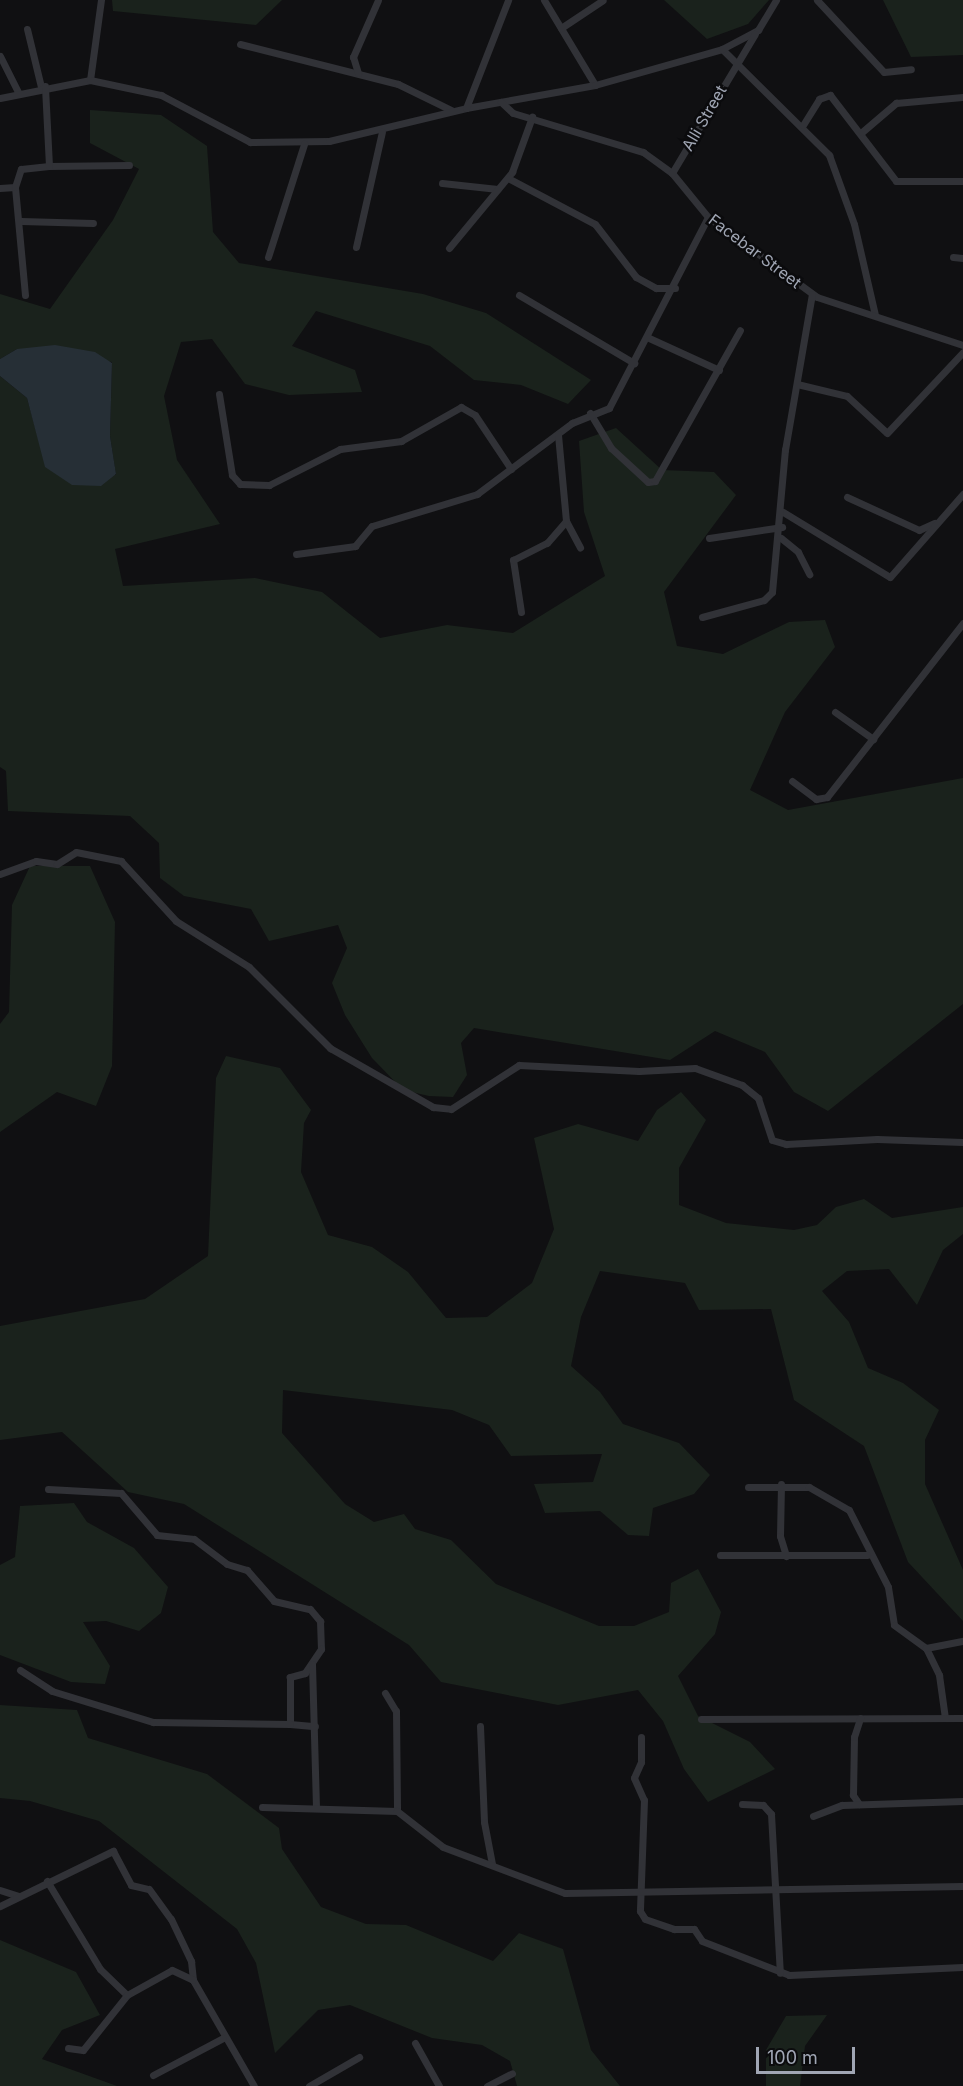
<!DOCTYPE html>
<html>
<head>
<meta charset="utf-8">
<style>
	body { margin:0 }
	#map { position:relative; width:963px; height:2086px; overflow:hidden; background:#101012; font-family:Inter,sans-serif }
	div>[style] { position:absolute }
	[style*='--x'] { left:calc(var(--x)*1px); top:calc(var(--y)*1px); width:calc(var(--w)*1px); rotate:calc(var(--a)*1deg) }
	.green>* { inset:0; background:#1a221c }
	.water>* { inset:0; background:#262f36 }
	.minor>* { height:7px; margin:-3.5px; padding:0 3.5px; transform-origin:3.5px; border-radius:3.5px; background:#313237 }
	span { translate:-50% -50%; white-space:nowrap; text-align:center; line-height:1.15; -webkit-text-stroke:5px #0b0b0d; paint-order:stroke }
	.street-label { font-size:16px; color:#a0a6b4 }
	.scale { position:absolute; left:756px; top:2047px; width:99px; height:27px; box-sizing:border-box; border:3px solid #a0a6b4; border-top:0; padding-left:8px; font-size:18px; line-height:21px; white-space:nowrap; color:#a0a6b4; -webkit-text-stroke:4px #0b0b0d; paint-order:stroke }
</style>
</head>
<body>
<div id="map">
	<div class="green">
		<i style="clip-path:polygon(112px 0,282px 0,256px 25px,113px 11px)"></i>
		<i style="clip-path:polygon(664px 0,769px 0,748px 24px,707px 39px)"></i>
		<i style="clip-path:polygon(883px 0,963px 0,963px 55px,911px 57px)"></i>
		<i style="clip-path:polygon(90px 110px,161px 115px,207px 146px,213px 232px,239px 263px,423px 294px,486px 313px,591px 380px,568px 404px,521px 385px,474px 380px,430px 346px,316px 311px,292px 346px,355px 370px,362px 392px,289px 395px,245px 384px,212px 339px,181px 342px,164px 396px,177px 460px,220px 524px,115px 549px,123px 586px,255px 578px,322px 592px,380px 638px,447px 625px,513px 633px,605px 576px,584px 512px,579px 441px,616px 428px,662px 470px,714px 472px,736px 495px,664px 592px,677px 646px,723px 654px,789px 622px,825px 620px,835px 647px,785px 712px,750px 790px,788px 810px,963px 778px,963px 1004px,828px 1111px,794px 1092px,765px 1052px,715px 1031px,670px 1060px,474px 1028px,461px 1043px,467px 1075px,453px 1097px,429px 1096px,403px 1090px,372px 1058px,345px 1015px,332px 983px,347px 948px,338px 925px,269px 941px,251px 909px,184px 896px,160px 878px,159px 843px,130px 816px,8px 811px,6px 771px,0 767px,0 376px,27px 398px,46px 467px,116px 475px,110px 436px,112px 362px,17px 349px,0 359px,0 294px,50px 309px,113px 220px,139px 169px,90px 143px)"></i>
		<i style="clip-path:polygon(30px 866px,90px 866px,115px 922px,112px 1066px,96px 1106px,57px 1092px,0 1132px,0 1024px,9px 1012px,12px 905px)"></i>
		<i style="clip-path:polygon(226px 1056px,280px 1068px,311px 1110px,304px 1123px,301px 1172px,328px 1235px,372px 1247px,408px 1272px,446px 1318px,487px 1317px,532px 1283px,554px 1229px,534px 1138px,578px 1124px,638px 1141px,657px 1110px,681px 1092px,706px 1120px,679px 1168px,679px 1205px,726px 1223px,794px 1230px,817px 1225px,836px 1207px,864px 1199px,892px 1218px,963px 1207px,963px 1234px,943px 1250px,917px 1305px,889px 1269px,847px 1271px,822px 1291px,849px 1322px,868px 1368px,903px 1383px,939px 1410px,925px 1440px,925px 1484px,963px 1570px,963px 1621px,908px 1562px,864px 1446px,794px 1400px,771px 1309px,699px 1310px,685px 1283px,600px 1271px,581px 1317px,571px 1366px,600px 1392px,623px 1424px,679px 1443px,710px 1475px,694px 1494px,653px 1508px,649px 1536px,628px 1535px,600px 1511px,545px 1513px,534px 1484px,593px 1482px,602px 1454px,511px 1456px,489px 1425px,452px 1410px,283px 1390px,282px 1433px,345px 1504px,374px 1522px,404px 1514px,415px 1529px,451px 1540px,496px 1584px,599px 1626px,634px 1626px,669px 1612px,671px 1583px,698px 1569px,721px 1612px,715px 1634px,678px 1676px,698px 1716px,750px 1742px,775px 1769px,708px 1802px,684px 1769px,663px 1721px,638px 1690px,558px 1705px,441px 1682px,409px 1645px,184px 1504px,128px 1492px,62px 1432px,0 1440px,0 1326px,145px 1299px,208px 1256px,216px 1078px)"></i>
		<i style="clip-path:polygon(74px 1503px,87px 1522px,134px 1548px,168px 1587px,161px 1613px,139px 1631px,106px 1621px,83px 1622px,110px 1666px,105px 1684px,71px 1682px,0 1655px,0 1565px,15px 1557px,20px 1506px)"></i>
		<i style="clip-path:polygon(0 1705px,77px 1710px,88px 1738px,207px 1774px,279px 1828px,282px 1849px,321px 1907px,366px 1924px,406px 1925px,493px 1961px,519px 1933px,563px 1949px,591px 2050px,620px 2086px,517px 2086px,510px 2061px,482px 2045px,432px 2038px,350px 2005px,318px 2010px,275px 2053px,256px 1963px,237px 1929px,99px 1821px,30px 1801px,0 1798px)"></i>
		<i style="clip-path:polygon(0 1940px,76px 1972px,100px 2015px,62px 2030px,42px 2059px,117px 2086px,0 2086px)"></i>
		<i style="clip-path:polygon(827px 2015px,805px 2046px,800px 2086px,766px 2086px,766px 2050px,786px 2016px)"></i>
	</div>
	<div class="water">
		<i style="clip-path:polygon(55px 345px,95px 352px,112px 363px,110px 436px,116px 474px,101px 486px,72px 485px,45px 467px,27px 398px,0 376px,0 359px,17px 349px)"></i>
	</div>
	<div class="minor">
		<i style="--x:544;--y:0;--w:99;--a:59"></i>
		<i style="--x:817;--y:0;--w:98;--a:47.1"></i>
		<i style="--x:884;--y:72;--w:27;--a:-6"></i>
		<i style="--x:561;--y:28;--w:50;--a:-33.7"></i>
		<i style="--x:27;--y:29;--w:60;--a:76.4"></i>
		<i style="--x:240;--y:44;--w:163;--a:14.2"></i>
		<i style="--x:398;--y:84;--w:61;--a:26.1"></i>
		<i style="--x:722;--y:49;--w:151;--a:44.7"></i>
		<i style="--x:829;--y:155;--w:73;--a:70.1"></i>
		<i style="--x:854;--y:224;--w:93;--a:77"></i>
		<i style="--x:0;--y:56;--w:40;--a:63.4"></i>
		<i style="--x:358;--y:73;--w:17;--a:-107"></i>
		<i style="--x:353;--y:57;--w:62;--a:-66.3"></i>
		<i style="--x:90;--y:80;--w:81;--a:-82.2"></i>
		<i style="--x:0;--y:98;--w:92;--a:-11.3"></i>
		<i style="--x:90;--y:80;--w:73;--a:11.9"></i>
		<i style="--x:161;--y:95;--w:101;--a:27.8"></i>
		<i style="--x:250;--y:142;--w:79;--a:-0.7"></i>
		<i style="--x:329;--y:141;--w:141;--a:-13.5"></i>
		<i style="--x:466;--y:108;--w:131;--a:-10.1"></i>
		<i style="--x:595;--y:85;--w:132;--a:-15.8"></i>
		<i style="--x:722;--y:49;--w:41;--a:-27.8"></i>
		<i style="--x:758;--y:30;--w:35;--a:-59"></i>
		<i style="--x:501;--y:102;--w:16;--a:43"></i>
		<i style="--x:513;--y:113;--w:136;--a:16.7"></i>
		<i style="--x:643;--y:152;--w:36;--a:36"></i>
		<i style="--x:672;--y:173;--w:57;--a:50.7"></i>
		<i style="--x:708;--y:217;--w:135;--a:36.3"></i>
		<i style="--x:817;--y:297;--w:154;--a:18.2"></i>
		<i style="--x:466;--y:108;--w:116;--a:-68.7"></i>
		<i style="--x:803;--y:125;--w:31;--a:-58"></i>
		<i style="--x:819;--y:99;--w:12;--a:-20"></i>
		<i style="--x:830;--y:95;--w:108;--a:52.5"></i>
		<i style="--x:896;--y:181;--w:67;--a:0"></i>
		<i style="--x:862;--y:132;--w:45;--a:-40.5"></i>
		<i style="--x:896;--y:103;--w:67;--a:-5.1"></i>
		<i style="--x:49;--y:166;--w:80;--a:-0.7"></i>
		<i style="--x:672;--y:173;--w:162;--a:-59.2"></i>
		<i style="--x:508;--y:178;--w:98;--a:27.9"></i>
		<i style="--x:595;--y:224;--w:67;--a:52.3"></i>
		<i style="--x:636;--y:277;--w:23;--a:29"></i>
		<i style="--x:656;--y:288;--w:19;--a:0"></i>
		<i style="--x:442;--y:183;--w:56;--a:6.1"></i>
		<i style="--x:0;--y:188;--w:15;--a:-4"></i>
		<i style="--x:21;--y:221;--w:72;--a:1.6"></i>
		<i style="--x:356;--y:247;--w:118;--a:-77.3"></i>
		<i style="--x:449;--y:248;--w:99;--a:-50.3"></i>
		<i style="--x:512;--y:172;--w:59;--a:-70"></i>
		<i style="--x:268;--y:257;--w:119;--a:-72.3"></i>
		<i style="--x:953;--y:257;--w:10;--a:6"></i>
		<i style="--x:25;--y:295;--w:108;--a:-95.3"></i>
		<i style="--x:15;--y:187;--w:19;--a:-72"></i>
		<i style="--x:21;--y:169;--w:28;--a:-6"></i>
		<i style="--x:49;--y:166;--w:80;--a:-92.9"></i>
		<i style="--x:519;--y:295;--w:134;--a:30.6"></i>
		<i style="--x:649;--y:338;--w:77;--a:24.6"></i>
		<i style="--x:797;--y:384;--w:51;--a:13.5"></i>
		<i style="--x:847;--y:396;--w:54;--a:42.8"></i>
		<i style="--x:887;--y:433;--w:111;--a:-46.8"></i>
		<i style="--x:219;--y:394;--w:82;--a:80.9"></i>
		<i style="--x:232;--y:475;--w:12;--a:48"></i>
		<i style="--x:240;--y:484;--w:29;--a:2"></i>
		<i style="--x:269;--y:485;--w:80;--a:-26.9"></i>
		<i style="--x:340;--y:449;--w:62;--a:-7.5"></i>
		<i style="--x:401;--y:441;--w:69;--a:-29.5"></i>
		<i style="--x:461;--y:407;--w:16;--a:30"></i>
		<i style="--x:475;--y:415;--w:65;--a:56.3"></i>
		<i style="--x:590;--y:413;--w:41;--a:59"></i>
		<i style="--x:611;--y:448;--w:50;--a:42.6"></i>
		<i style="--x:648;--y:482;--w:7;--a:-8"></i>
		<i style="--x:655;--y:481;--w:173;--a:-60.6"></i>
		<i style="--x:847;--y:497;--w:79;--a:24.6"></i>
		<i style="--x:919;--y:530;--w:17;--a:-25"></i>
		<i style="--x:783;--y:512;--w:125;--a:31.3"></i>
		<i style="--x:890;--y:577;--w:111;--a:-48.7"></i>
		<i style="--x:566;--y:521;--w:30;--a:62"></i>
		<i style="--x:709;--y:538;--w:74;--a:-8.6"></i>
		<i style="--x:781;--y:538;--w:22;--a:39"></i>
		<i style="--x:798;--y:552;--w:25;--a:63"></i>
		<i style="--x:296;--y:554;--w:60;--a:-7.7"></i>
		<i style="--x:355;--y:546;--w:26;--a:-50"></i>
		<i style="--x:372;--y:526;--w:110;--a:-16.9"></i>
		<i style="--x:477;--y:494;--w:119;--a:-36.8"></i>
		<i style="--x:572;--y:423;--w:40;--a:-22"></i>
		<i style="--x:609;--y:408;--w:215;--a:-62.6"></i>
		<i style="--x:521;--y:612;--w:53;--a:-98.7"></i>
		<i style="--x:513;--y:560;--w:38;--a:-27"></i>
		<i style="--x:547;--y:543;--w:29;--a:-49"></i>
		<i style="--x:566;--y:521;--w:87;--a:-95.3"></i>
		<i style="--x:702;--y:617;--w:64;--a:-15.3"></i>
		<i style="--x:764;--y:600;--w:11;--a:-45"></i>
		<i style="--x:772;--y:592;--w:143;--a:-84.8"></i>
		<i style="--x:785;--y:450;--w:158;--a:-80.2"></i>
		<i style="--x:835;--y:712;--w:47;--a:35.4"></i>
		<i style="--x:792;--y:781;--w:30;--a:37"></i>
		<i style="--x:816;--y:799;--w:11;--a:-10"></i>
		<i style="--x:827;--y:797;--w:221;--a:-52"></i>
		<i style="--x:0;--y:874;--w:38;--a:-20"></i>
		<i style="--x:36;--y:861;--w:21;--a:8"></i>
		<i style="--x:57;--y:864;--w:22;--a:-32"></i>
		<i style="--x:76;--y:852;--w:46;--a:11.3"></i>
		<i style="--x:121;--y:861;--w:81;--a:47.5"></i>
		<i style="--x:176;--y:921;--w:86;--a:32.2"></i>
		<i style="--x:249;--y:967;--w:115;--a:45"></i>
		<i style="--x:330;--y:1048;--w:119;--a:29.8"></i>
		<i style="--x:433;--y:1107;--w:18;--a:6"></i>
		<i style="--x:451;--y:1109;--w:81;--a:-32.9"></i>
		<i style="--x:519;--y:1065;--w:120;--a:2.9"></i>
		<i style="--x:639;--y:1071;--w:56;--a:-3.1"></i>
		<i style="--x:695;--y:1068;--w:50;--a:19.9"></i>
		<i style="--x:742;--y:1085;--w:21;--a:39"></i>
		<i style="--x:758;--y:1098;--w:44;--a:71.6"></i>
		<i style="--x:772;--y:1140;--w:15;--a:16"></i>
		<i style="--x:786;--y:1144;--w:91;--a:-3.1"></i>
		<i style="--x:877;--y:1139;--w:86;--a:2"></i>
		<i style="--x:781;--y:1484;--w:52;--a:91.1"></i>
		<i style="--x:780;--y:1536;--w:21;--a:73"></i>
		<i style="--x:748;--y:1487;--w:61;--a:0"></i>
		<i style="--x:809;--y:1487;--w:46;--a:29.9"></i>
		<i style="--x:849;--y:1510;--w:86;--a:63.1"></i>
		<i style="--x:888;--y:1587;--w:38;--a:81"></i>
		<i style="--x:894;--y:1625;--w:39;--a:36"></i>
		<i style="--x:926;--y:1648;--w:30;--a:64"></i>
		<i style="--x:939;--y:1675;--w:43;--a:82.1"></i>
		<i style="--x:48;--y:1489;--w:73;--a:3.1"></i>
		<i style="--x:121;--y:1493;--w:55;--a:49.4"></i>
		<i style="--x:157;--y:1535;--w:37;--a:6"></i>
		<i style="--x:194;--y:1539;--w:41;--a:37.1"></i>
		<i style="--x:227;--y:1564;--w:21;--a:17"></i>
		<i style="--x:247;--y:1570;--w:41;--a:48.9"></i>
		<i style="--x:274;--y:1601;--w:37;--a:13"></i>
		<i style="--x:310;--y:1609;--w:16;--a:50"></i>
		<i style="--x:320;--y:1621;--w:28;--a:88"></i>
		<i style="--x:321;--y:1649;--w:29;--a:124"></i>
		<i style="--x:305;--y:1673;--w:16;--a:165"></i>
		<i style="--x:290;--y:1677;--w:47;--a:90"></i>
		<i style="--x:290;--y:1724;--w:25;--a:5"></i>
		<i style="--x:720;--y:1555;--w:147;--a:0"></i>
		<i style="--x:926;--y:1648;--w:38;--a:-11"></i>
		<i style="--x:312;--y:1664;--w:143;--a:88.4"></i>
		<i style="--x:20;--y:1670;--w:38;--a:33"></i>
		<i style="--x:52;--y:1691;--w:106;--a:17.1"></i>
		<i style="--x:153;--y:1722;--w:137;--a:0.8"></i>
		<i style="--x:385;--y:1693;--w:21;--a:59"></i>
		<i style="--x:396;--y:1711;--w:100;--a:89.4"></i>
		<i style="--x:701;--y:1719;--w:262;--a:-0.2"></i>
		<i style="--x:480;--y:1726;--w:96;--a:87.6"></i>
		<i style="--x:484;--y:1822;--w:43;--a:79.2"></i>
		<i style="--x:641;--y:1737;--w:25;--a:90"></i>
		<i style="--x:641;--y:1762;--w:17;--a:114"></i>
		<i style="--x:634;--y:1778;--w:24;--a:66"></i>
		<i style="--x:644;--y:1800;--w:111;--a:92.1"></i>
		<i style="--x:640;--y:1911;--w:9;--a:58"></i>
		<i style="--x:645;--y:1919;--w:31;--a:19"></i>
		<i style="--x:674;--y:1929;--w:20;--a:0"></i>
		<i style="--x:694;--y:1929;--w:14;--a:56"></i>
		<i style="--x:702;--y:1941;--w:93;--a:21.3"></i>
		<i style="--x:789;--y:1975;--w:174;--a:-2.6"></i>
		<i style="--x:742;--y:1804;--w:21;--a:3"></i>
		<i style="--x:763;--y:1805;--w:12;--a:48"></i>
		<i style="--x:771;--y:1814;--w:159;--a:86.8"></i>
		<i style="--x:859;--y:1804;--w:11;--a:-124"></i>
		<i style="--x:853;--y:1795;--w:58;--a:-89"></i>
		<i style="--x:854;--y:1737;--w:20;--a:-72"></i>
		<i style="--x:262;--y:1807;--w:135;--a:1.7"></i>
		<i style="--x:397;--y:1811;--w:58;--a:38"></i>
		<i style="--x:443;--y:1847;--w:130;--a:20.7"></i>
		<i style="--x:565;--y:1893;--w:398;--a:-1"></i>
		<i style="--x:813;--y:1816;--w:31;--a:-21"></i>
		<i style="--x:842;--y:1805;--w:121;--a:-1.9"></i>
		<i style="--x:47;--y:1881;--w:103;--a:58.9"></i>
		<i style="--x:100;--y:1969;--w:37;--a:44"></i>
		<i style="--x:0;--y:1890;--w:19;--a:18"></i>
		<i style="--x:0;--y:1906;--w:126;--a:-26"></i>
		<i style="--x:113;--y:1851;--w:38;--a:62"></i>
		<i style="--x:131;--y:1885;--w:18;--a:13"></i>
		<i style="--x:149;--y:1889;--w:37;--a:54"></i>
		<i style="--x:171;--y:1919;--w:47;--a:64.5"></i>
		<i style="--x:191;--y:1961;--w:19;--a:84"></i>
		<i style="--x:193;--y:1980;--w:122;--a:60.1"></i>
		<i style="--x:415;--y:2043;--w:49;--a:60.8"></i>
		<i style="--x:68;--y:2048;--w:15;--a:8"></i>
		<i style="--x:83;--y:2050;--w:70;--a:-51.3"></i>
		<i style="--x:127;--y:1995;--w:51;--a:-29.1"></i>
		<i style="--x:172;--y:1970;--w:23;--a:25"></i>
		<i style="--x:153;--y:2075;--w:79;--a:-27.9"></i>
		<i style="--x:309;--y:2086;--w:58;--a:-30.1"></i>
		<i style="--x:487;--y:2086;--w:28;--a:-27"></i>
	</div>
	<div class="street-label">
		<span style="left:704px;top:118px;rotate:-60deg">Alli Street</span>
		<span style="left:755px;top:251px;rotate:37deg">Facebar Street</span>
	</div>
	<div class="scale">100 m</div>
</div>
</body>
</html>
